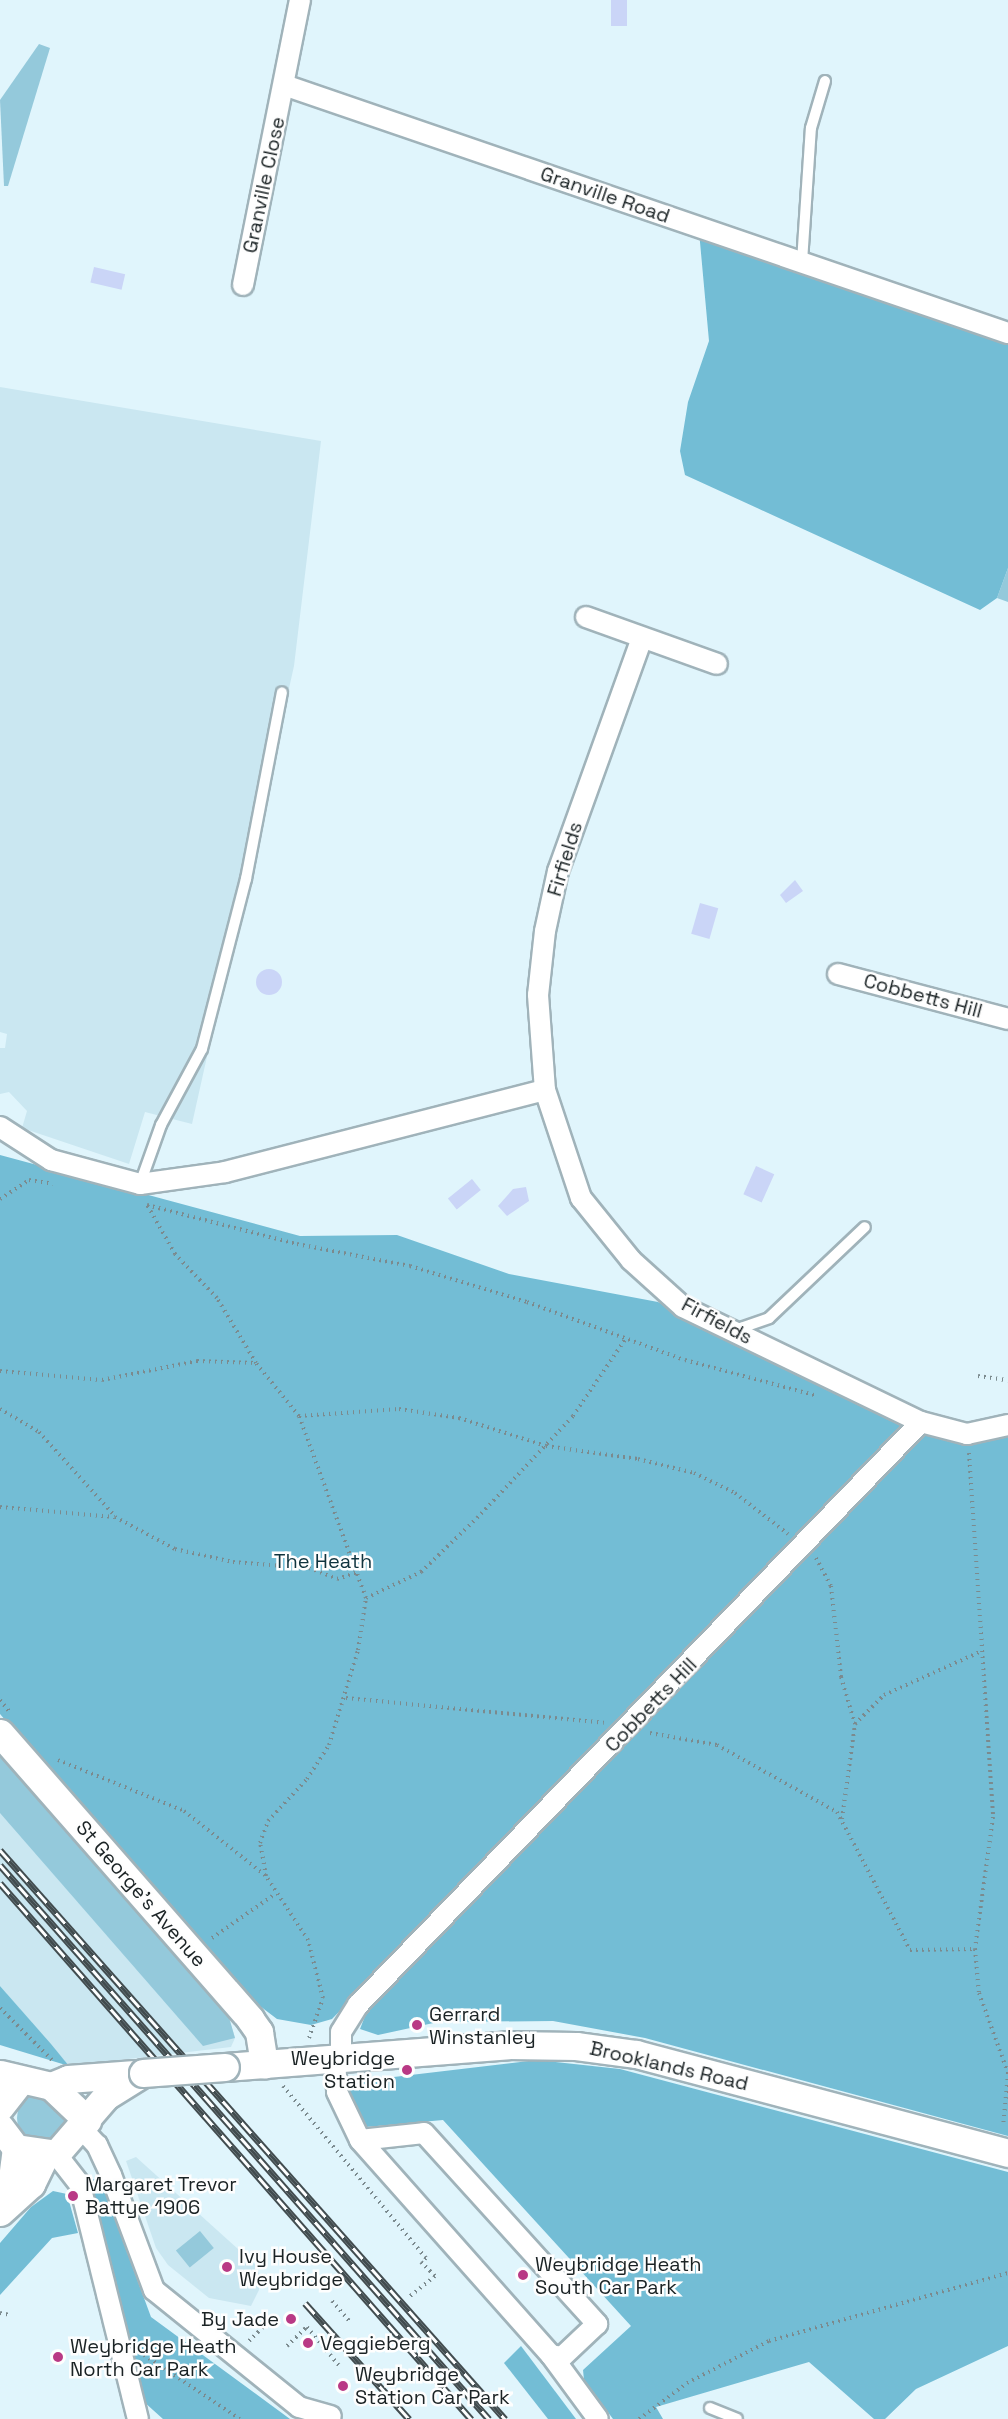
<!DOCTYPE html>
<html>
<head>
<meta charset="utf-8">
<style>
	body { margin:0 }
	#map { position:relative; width:1008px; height:2419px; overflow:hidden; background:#e0f5fc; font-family:"Space Grotesk",sans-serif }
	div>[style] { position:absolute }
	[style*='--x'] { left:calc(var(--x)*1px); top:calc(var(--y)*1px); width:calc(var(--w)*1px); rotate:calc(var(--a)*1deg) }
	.built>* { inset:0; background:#cae7f1 }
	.green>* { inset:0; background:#94c9db; transform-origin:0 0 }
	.round { border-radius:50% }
	.forest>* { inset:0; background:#73bdd5 }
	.water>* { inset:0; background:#cad5f7; transform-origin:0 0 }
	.path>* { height:4px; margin-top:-2px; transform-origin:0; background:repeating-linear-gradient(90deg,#7b8a8e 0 1.5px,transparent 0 6px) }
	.roads { filter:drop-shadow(2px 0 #a0b3ba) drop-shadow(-2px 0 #a0b3ba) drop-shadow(0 2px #a0b3ba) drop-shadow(0 -2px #a0b3ba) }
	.lane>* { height:10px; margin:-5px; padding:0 5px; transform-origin:5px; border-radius:5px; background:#fff }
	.street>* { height:20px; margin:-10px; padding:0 10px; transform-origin:10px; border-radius:10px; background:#fff }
	.secondary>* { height:27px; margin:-13.5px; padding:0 13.5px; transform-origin:13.5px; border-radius:13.5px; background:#fff }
	.rail>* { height:7px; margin-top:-3.5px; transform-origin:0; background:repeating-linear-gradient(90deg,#fefefe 0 14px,#424c4f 0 28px); box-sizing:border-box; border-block:2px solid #424c4f }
	.bridges { filter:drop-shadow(2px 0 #a0b3ba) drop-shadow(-2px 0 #a0b3ba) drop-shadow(0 2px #a0b3ba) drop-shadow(0 -2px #a0b3ba) }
	.secondary-bridge>* { height:27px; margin:-13.5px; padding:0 13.5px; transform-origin:13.5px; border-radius:13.5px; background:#fff }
	.dots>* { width:16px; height:16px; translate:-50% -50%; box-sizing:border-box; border:3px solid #fefefe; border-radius:50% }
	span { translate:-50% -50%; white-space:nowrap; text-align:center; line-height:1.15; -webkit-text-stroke:5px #fefefe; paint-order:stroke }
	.street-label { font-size:20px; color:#1b2325 }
	.park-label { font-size:20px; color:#0f333e }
	.poi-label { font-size:20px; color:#1b2325 }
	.left { translate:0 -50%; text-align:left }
	.right { translate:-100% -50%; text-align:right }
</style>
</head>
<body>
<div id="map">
	<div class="built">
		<i style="clip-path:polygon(0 387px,321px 441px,294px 666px,192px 1124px,145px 1112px,129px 1164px,22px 1128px,27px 1111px,9px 1092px,0 1094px,0 1048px,5px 1048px,7px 1034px,0 1032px)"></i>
		<i style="clip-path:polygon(0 1752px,228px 2014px,235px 2038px,231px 2047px,69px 2066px,0 1986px)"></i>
		<i style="clip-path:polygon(136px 2157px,259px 2268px,259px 2290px,251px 2306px,209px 2298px,168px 2265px,156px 2248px,126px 2161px)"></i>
	</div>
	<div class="green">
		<i style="clip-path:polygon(39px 44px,50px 48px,8px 186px,4px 186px,0 100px)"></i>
		<i style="clip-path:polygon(1008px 568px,1008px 602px,997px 598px)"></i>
		<i style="clip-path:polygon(0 1752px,228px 2014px,235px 2038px,203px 2046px,0 1813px)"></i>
		<i class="round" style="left:17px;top:2094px;width:48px;height:48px"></i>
		<i style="left:200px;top:2231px;width:22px;height:31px;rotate:51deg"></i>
	</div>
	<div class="forest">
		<i style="clip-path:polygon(698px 220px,1008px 332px,1008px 568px,997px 598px,980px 610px,685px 475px,680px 451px,688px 402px,709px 341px)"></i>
		<i style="clip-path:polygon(0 1155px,300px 1236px,397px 1235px,509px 1274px,658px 1302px,902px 1424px,332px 2019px,311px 2025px,277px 2019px,240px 1991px,0 1714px)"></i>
		<i style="clip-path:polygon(924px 1426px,1008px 1431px,1008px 2136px,645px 2038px,553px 2021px,438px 2022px,378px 2035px,360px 2029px,367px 2011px)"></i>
		<i style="clip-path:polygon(0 1986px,51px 2044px,69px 2066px,0 2045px)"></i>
		<i style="clip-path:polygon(537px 2060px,620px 2069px,1008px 2172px,1008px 2346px,916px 2389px,885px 2419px,874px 2419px,809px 2362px,656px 2407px,663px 2419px,613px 2419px,584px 2380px,583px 2370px,631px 2326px,443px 2120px,366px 2127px,349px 2090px,360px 2081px)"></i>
		<i style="clip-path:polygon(94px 2179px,102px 2184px,151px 2317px,290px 2419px,163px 2419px,143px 2401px,89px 2182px)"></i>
		<i style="clip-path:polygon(53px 2191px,67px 2194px,78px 2233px,52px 2238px,0 2295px,0 2243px,31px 2207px)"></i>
		<i style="clip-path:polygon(521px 2346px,576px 2419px,548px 2419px,504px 2363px)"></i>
	</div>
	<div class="water">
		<i style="left:611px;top:0;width:16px;height:26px"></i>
		<i style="left:94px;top:267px;width:32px;height:16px;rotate:13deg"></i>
		<i style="clip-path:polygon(795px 880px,803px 891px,786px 903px,780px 895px)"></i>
		<i style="left:700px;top:903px;width:19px;height:32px;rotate:16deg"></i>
		<i class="round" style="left:256px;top:969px;width:26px;height:26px"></i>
		<i style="left:756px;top:1166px;width:20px;height:31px;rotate:24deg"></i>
		<i style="left:472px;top:1179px;width:14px;height:31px;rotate:51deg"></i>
		<i style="clip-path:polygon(526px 1187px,529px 1201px,507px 1216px,498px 1206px,513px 1189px)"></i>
	</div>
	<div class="path">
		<i style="--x:0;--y:1199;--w:35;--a:-33"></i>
		<i style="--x:29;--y:1180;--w:24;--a:9"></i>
		<i style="--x:0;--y:1371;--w:102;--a:5"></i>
		<i style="--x:102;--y:1380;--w:97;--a:-11.3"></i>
		<i style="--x:197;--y:1361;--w:59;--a:1.9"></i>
		<i style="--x:978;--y:1376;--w:30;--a:8"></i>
		<i style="--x:0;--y:1409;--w:45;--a:30.5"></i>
		<i style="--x:39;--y:1432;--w:113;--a:47.9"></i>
		<i style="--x:299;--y:1416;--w:100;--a:-4"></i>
		<i style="--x:399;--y:1409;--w:61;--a:8.5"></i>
		<i style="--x:459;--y:1418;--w:91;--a:17.8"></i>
		<i style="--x:546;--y:1446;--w:93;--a:8"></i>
		<i style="--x:638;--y:1459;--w:58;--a:14"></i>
		<i style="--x:694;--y:1473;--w:46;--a:26"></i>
		<i style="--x:735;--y:1493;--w:67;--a:37.7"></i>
		<i style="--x:969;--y:1453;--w:365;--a:86.2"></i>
		<i style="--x:993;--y:1817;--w:133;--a:97.8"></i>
		<i style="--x:975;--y:1949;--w:44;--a:84.8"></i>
		<i style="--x:979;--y:1993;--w:85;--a:70.1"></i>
		<i style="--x:1008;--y:2073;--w:54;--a:95.3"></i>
		<i style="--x:0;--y:1507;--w:115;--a:5"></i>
		<i style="--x:115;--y:1517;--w:68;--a:28.1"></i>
		<i style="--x:175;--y:1549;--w:59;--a:12.6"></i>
		<i style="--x:233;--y:1562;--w:76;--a:4.5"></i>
		<i style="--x:309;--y:1568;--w:30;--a:21"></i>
		<i style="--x:337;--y:1579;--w:23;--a:-18"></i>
		<i style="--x:816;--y:1558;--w:32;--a:62"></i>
		<i style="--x:831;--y:1586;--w:92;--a:83.7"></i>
		<i style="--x:841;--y:1677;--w:49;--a:73.4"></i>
		<i style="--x:366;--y:1598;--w:61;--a:-25.3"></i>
		<i style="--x:421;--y:1572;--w:78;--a:-44"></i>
		<i style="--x:477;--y:1518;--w:140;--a:-46.7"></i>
		<i style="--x:573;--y:1416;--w:94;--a:-55.8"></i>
		<i style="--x:346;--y:1698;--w:259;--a:5.5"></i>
		<i style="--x:0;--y:1700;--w:14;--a:51"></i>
		<i style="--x:650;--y:1733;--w:68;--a:10.2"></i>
		<i style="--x:717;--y:1745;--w:137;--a:29.2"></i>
		<i style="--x:837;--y:1812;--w:156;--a:62.1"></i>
		<i style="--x:910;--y:1950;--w:65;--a:-0.9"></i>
		<i style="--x:58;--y:1760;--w:136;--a:22"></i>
		<i style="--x:184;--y:1811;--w:105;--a:38.4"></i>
		<i style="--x:842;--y:1819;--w:96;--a:-82.2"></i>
		<i style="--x:855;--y:1724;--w:41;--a:-45"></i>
		<i style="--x:884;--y:1695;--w:107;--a:-24.2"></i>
		<i style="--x:212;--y:1938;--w:77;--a:-34.9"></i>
		<i style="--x:0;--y:2008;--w:75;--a:45"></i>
		<i style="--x:309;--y:2038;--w:42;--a:-70.7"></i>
		<i style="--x:323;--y:1998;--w:60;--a:-104.5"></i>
		<i style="--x:308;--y:1940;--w:77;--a:-123.3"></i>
		<i style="--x:266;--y:1876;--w:34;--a:-100"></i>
		<i style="--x:260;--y:1843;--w:23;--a:-70"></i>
		<i style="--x:268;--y:1821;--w:57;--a:-47.1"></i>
		<i style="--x:307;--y:1779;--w:40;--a:-57.1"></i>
		<i style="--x:329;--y:1745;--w:99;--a:-73"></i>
		<i style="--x:358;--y:1650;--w:53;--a:-81.3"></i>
		<i style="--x:366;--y:1598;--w:194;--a:-110.2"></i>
		<i style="--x:299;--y:1416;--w:68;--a:-129.1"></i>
		<i style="--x:256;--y:1363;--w:76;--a:-121"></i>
		<i style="--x:217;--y:1298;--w:61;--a:-133.7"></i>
		<i style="--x:175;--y:1254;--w:56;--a:-119.7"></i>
		<i style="--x:147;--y:1205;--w:155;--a:14.6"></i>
		<i style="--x:297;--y:1244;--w:115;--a:11"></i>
		<i style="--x:410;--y:1266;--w:122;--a:17.1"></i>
		<i style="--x:527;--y:1302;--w:168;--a:20.2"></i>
		<i style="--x:685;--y:1360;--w:134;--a:15.2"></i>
		<i style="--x:283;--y:2086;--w:224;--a:50.3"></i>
		<i style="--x:426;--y:2258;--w:6;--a:141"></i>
		<i style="--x:421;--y:2262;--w:20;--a:45"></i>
		<i style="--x:435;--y:2276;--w:35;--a:141"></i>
		<i style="--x:332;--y:2301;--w:29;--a:49"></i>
		<i style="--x:0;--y:2313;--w:10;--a:11"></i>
		<i style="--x:249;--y:2341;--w:25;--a:-45"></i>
		<i style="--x:287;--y:2346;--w:28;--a:-44"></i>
		<i style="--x:307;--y:2327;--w:53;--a:50.3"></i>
		<i style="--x:144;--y:2355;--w:115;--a:33.7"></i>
		<i style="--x:639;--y:2419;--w:60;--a:-36.9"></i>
		<i style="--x:687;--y:2383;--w:92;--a:-27.1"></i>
		<i style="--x:769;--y:2341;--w:248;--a:-15.9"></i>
	</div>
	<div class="roads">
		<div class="lane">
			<i style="--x:802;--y:262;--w:134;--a:-86.2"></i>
			<i style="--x:811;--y:128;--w:49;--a:-73.4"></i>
			<i style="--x:140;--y:1184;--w:63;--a:-70.4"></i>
			<i style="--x:161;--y:1125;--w:86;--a:-61.7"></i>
			<i style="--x:202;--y:1049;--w:176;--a:-75.5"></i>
			<i style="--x:246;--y:879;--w:190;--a:-79.1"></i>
			<i style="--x:732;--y:1331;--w:39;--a:-19"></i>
			<i style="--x:769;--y:1318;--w:132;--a:-43.5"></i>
			<i style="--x:710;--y:2408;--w:29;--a:22"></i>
		</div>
		<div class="street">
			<i style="--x:284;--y:85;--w:765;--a:18.91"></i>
			<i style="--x:243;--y:285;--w:291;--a:-78.7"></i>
			<i style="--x:586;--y:617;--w:139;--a:19.7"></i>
			<i style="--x:642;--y:638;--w:248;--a:109.8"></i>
			<i style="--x:558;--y:871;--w:61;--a:102.2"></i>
			<i style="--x:545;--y:931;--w:64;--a:96.2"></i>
			<i style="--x:538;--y:995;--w:95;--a:85.8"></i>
			<i style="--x:545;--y:1090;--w:114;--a:71.6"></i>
			<i style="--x:581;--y:1198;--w:80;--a:51.1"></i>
			<i style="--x:631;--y:1260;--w:70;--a:42.1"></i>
			<i style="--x:683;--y:1307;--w:264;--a:25.8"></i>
			<i style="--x:921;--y:1422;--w:48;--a:14.6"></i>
			<i style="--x:967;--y:1434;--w:42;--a:-12.4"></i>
			<i style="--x:838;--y:974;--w:176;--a:14.8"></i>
			<i style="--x:0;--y:1127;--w:61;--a:32.9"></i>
			<i style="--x:51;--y:1160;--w:92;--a:15.1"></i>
			<i style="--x:140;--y:1184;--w:86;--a:-8"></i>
			<i style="--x:225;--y:1172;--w:330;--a:-14.4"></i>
			<i style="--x:335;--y:2061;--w:31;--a:86"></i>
			<i style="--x:337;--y:2092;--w:53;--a:64.4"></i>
			<i style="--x:360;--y:2140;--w:288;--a:48.4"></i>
			<i style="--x:551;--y:2355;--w:79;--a:53.7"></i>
			<i style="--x:341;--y:2061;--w:29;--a:-90"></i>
			<i style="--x:341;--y:2032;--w:32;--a:-58"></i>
			<i style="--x:358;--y:2005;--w:810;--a:-46"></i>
			<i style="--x:80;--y:2127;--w:25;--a:47"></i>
			<i style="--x:97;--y:2145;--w:33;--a:65"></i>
			<i style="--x:111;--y:2175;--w:123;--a:69.5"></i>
			<i style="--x:154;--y:2290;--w:186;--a:38.9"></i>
			<i style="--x:299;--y:2407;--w:33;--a:16"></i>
			<i style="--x:360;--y:2140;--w:64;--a:-6.2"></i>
			<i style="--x:424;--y:2133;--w:258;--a:47.8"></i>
			<i style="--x:597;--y:2324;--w:48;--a:136.7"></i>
			<i style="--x:562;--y:2357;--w:11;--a:-170"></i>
			<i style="--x:56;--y:2154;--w:39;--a:52"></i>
			<i style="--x:80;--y:2185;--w:241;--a:76.1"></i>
		</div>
		<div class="secondary">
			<i style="--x:0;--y:1733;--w:380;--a:48.8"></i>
			<i style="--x:250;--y:2019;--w:16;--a:55"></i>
			<i style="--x:259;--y:2032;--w:33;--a:81"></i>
			<i style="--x:225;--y:2067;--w:284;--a:-4.4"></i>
			<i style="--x:508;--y:2045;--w:68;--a:0.8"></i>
			<i style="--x:576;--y:2046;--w:61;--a:7.6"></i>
			<i style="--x:636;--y:2054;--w:385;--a:14.9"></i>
			<i style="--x:0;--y:2074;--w:52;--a:13.2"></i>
			<i style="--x:51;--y:2086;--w:50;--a:43.4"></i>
			<i style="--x:51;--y:2086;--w:18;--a:-22"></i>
			<i style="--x:68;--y:2079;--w:67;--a:-4.3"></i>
			<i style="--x:0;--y:2107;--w:33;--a:-52"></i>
			<i style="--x:0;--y:2127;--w:26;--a:53"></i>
			<i style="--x:16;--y:2148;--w:40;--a:8.5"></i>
			<i style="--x:56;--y:2154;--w:77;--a:-49.2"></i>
			<i style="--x:106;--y:2096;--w:44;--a:-31.9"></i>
			<i style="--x:9;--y:2201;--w:53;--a:-82.5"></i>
			<i style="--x:0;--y:2212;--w:42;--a:-42.1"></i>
			<i style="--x:31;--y:2184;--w:32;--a:-64"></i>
		</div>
	</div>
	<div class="rail">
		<i style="--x:0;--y:1850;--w:761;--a:48.41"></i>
		<i style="--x:0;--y:1865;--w:739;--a:48.57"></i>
		<i style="--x:0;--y:1883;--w:714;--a:48.69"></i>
		<i style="--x:305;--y:2303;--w:156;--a:48.1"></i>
	</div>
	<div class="bridges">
		<div class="secondary-bridge">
			<i style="--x:143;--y:2073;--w:82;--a:-4.2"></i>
		</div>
	</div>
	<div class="dots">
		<i style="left:417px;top:2025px;background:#b93985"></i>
		<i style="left:407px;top:2070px;background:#b93985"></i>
		<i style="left:73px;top:2196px;background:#b93985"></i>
		<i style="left:227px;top:2267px;background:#b93985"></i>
		<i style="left:523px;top:2275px;background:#b93985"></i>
		<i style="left:291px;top:2319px;background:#b93985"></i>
		<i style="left:308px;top:2343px;background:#b93985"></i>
		<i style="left:58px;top:2357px;background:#b93985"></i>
		<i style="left:343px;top:2386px;background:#b93985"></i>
	</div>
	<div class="street-label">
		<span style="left:264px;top:185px;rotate:-78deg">Granville Close</span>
		<span style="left:605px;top:195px;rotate:19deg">Granville Road</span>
		<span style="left:565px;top:859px;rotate:-73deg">Firfields</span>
		<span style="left:923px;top:996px;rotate:15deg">Cobbetts Hill</span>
		<span style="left:717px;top:1321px;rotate:28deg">Firfields</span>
		<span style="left:651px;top:1705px;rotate:-46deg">Cobbetts Hill</span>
		<span style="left:141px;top:1894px;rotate:49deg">St George’s Avenue</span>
		<span style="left:669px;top:2066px;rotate:13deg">Brooklands Road</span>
	</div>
	<div class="park-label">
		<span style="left:323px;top:1561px">The Heath</span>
	</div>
	<div class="poi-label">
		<span class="left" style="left:429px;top:2026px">Gerrard<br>Winstanley</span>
		<span class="right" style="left:395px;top:2070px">Weybridge<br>Station</span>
		<span class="left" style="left:85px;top:2196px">Margaret Trevor<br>Battye 1906</span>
		<span class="left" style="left:239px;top:2268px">Ivy House<br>Weybridge</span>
		<span class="left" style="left:535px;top:2276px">Weybridge Heath<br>South Car Park</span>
		<span class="right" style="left:279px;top:2319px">By Jade</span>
		<span class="left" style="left:320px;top:2343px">Veggieberg</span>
		<span class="left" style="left:70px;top:2358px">Weybridge Heath<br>North Car Park</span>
		<span class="left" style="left:355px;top:2386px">Weybridge<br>Station Car Park</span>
	</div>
</div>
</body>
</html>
